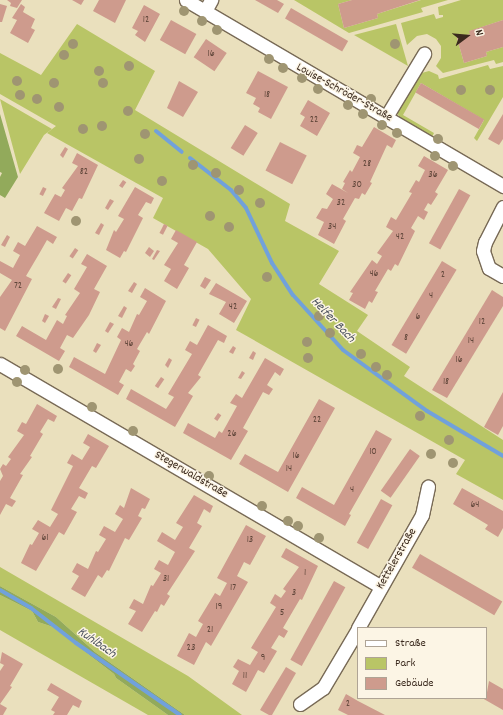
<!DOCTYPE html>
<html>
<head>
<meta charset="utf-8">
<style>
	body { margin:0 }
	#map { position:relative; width:503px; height:715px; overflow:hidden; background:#eae0bd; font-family:Dekko,sans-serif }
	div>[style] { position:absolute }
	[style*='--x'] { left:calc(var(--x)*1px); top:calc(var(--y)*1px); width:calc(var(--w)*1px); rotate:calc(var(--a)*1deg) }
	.green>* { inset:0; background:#b9c566 }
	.forest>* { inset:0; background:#92aa5b }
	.stream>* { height:4px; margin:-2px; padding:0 2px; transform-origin:2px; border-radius:2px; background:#71a1db }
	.building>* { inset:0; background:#ce9b8d; transform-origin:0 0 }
	.roads { filter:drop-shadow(1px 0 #786a56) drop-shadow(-1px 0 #786a56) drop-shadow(0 1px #786a56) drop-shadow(0 -1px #786a56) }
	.minor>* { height:13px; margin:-6.5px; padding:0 6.5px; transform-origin:6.5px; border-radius:6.5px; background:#fff }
	.trees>* { width:10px; height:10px; margin:-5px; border-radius:50%; background:#9f9572 }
	span { translate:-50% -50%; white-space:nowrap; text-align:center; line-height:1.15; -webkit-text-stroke:3px #fcf5e5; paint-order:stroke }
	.number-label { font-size:10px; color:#60463a }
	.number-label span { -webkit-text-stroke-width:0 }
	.street-label { font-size:12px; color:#3b2a1e }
	.water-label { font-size:13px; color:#4e5460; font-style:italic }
	.legend { position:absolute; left:357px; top:627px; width:130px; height:72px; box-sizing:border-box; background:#fcf5e5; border:1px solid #afa495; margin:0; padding:5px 7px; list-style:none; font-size:12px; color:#3b2a1e }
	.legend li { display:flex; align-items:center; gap:8px; height:20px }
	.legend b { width:20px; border:1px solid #afa495 }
	.north { position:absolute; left:447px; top:16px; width:40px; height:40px; -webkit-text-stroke:3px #fcf5e5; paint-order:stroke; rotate:74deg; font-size:11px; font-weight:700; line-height:16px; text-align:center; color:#3b2a1e }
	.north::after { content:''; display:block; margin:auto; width:14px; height:18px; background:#3b2a1e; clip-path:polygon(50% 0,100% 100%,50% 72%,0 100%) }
</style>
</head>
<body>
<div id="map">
	<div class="green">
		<i style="clip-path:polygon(294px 0,352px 0,338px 4px,344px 28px,378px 18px,377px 14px,421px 0,448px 0,421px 8px,423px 12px,349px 33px)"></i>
		<i style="clip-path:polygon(461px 0,503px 0,503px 20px,470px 31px,470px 34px,457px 38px,464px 63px,487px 56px,486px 52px,503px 47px,503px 62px,496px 64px,494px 60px,443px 73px,436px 66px,441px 58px,441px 46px,436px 39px,427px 34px,417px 36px,407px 45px,401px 23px,434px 14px,436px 19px,443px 17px,443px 15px,439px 15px,438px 7px)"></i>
		<i style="clip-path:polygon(77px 24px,155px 71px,135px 110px,290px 204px,285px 221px,339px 251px,319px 284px,368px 315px,357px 331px,410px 367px,404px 376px,503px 440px,503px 500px,456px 474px,465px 460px,236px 330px,251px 299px,208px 249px,153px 218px,163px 198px,47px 133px,56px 126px,0 94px,0 53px,41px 75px)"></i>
		<i style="clip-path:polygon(396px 24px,408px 66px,354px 35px)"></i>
		<i style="clip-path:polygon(488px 65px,490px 69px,503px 66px,503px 97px,477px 141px,474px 138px,484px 120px,421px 83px,403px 115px,434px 133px,432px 137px,400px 118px,396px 111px,418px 74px,429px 71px,438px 75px,439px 79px)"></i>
		<i style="clip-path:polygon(0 99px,52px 129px,44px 135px,20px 174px)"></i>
		<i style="clip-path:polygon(0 567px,188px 676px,242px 715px,185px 715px,95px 652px,56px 617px,0 586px)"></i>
		<i style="clip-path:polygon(0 595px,32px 611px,38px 622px,53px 627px,114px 674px,116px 678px,168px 715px,148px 715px,0 630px)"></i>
	</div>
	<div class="forest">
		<i style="clip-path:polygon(0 114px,18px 177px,5px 198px,0 195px,0 177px,2px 173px,0 172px)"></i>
		<i style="clip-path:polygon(0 586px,56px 617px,95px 652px,185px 715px,168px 715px,116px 678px,114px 674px,53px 627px,38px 622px,32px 611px,0 595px)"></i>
	</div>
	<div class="stream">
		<i style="--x:156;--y:131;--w:33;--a:39"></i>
		<i style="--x:190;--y:158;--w:52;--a:38"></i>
		<i style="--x:231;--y:190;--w:23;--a:50"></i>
		<i style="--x:246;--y:208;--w:61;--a:64.7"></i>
		<i style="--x:272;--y:263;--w:38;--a:57"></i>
		<i style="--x:293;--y:295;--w:74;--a:47.7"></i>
		<i style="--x:343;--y:350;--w:104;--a:36"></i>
		<i style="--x:427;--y:411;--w:88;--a:30.6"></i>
		<i style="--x:0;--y:590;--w:36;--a:30"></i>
		<i style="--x:31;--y:608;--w:57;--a:37.9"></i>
		<i style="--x:76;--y:643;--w:126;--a:34.7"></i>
	</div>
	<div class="building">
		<i style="clip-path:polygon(7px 0,22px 0,17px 8px,10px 6px,11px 3px)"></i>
		<i style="clip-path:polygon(72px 0,84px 0,81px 5px)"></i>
		<i style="clip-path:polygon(99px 0,126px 0,115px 23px,93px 11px)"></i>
		<i style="clip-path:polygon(255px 0,277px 0,284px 4px,278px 13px)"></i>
		<i style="clip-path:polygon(352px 0,420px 0,377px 14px,378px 18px,344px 28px,338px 4px)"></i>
		<i style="clip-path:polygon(0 4px,7px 6px,2px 22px,0 22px)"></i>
		<i style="clip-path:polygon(21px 4px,25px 7px,23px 12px,35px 19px,31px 28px,35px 30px,28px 43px,10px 33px,17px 20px,12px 18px)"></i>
		<i style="clip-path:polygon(144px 5px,160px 14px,145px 42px,135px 35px,138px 31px,132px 28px)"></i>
		<i style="left:291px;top:8px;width:66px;height:12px;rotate:30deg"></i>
		<i style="left:171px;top:20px;width:29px;height:23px;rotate:29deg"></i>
		<i style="clip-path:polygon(503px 20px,503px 47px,486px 52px,487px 56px,464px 63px,457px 38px,470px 34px,469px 31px)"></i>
		<i style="left:206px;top:39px;width:25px;height:22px;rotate:34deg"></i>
		<i style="clip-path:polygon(258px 71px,288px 87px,271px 119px,258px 112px,260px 108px,253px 104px,256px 98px,246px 93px)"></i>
		<i style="clip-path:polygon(179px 81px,198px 92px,183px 117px,167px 108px)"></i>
		<i style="left:421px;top:83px;width:73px;height:11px;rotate:30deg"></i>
		<i style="clip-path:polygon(308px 100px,330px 113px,317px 136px,300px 126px,305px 117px,300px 114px)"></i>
		<i style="clip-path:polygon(503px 114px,503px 139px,499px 145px,488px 139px)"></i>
		<i style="left:245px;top:125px;width:15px;height:27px;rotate:32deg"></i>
		<i style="clip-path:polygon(374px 127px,396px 140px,392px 148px,387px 145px,370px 182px,372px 183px,365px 195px,362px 193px,359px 199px,355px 198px,343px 219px,346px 221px,334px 244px,318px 235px,324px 222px,316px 218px,322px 208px,327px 209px,333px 199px,326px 194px,332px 184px,348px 193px,342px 189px,345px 183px,343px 182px,350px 170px,352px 172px,360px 157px,353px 153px,357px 145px,362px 147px)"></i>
		<i style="left:280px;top:142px;width:30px;height:32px;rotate:27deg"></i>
		<i style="clip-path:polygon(65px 147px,68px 149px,63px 158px,60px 155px)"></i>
		<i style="clip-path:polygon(77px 153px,98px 165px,82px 199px,79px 198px,72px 211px,66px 208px,59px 221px,44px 213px,55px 194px,61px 197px,65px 190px,62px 188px,78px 166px,72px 163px)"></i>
		<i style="clip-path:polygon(424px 156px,448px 170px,435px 192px,438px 194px,431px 205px,428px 203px,424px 210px,428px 212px,424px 220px,418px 216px,411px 228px,415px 231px,398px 266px,395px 264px,391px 271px,388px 269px,375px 291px,378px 292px,372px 303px,369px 301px,365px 309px,349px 300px,353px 293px,350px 292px,372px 260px,377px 264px,382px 256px,377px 253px,393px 231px,386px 227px,391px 217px,396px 220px,412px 193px,409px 192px,416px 180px,419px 182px,425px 170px,418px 166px)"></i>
		<i style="left:123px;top:180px;width:4px;height:7px;rotate:34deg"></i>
		<i style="left:43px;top:187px;width:4px;height:8px;rotate:27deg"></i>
		<i style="clip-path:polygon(135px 187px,154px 198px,151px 204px,146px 202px,138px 215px,143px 218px,126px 252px,124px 251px,120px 258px,106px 250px,114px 230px,116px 232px,124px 219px,118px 216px)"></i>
		<i style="left:459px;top:189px;width:13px;height:62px;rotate:29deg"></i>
		<i style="clip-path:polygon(110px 199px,114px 201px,108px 210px,105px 208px)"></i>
		<i style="clip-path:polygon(101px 223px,104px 225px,99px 235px,95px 233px)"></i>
		<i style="left:164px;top:224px;width:4px;height:10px;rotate:27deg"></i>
		<i style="clip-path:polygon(37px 226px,57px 237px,53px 244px,47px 240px,39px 254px,26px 276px,32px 279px,5px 331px,0 328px,0 297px,12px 280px,0 273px,0 261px,13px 268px,20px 255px,13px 251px,18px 242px,25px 246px)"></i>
		<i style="clip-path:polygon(176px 230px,197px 242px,184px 265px,189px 268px,177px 289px,164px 281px,171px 269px,164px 265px,178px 243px,171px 239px)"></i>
		<i style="clip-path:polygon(7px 235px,10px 237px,5px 247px,1px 245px)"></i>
		<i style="clip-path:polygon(149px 247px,154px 251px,150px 257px,145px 253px)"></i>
		<i style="left:75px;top:248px;width:4px;height:10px;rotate:34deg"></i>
		<i style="clip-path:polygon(157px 250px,160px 251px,154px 260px,152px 259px)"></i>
		<i style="clip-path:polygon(87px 254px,107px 266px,94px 289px,100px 292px,89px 315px,73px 338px,67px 335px,60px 348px,65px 351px,59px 361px,16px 336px,22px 326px,46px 340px,57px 320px,63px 324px,67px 316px,65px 315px,80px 293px,74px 289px,87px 267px,81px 264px)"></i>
		<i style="left:442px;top:261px;width:17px;height:98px;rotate:31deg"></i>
		<i style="left:68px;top:273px;width:4px;height:10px;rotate:34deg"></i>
		<i style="clip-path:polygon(205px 277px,211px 280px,205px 289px,200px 286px)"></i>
		<i style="clip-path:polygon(134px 282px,137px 284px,132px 293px,128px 291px)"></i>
		<i style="clip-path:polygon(216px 283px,247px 301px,234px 323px,219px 314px,226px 302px,209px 294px)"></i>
		<i style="clip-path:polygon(145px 288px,166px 301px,149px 334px,147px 332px,137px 349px,140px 351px,133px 364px,135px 366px,131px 372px,126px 369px,119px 382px,124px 385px,118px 395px,69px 367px,74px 357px,105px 374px,121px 340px,117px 337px,122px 328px,129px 332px,137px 314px,139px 315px,147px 301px,140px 297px)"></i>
		<i style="clip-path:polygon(492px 290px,503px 297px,503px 306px,447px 398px,432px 390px)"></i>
		<i style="clip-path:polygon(58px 298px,61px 299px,56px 309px,52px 307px)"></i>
		<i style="clip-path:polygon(124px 306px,127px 308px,122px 318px,118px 316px)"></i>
		<i style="clip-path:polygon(45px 314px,49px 316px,45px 323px,42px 321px)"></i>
		<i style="left:196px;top:318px;width:4px;height:8px;rotate:27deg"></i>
		<i style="clip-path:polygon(110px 322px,114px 324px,108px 333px,105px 331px)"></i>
		<i style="clip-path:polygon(208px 325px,227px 336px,224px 343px,218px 340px,198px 375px,201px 377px,188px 393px,193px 396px,175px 427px,126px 399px,131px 389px,166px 409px,174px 397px,168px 394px,192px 354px,185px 350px,190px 341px,197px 345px)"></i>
		<i style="clip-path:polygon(97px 343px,101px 345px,96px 353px,93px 351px)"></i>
		<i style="clip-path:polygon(233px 346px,236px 348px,233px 354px,229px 352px)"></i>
		<i style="clip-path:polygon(253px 351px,256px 353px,253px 360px,249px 358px)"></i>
		<i style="clip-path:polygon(169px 358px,172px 360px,168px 368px,165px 365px)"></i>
		<i style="clip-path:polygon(265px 358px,284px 369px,280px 376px,275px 372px,267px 385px,273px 389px,269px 395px,263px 392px,243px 428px,248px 431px,231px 460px,183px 433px,188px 423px,215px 438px,219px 431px,222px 433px,237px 406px,230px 403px,236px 394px,242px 398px)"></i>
		<i style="clip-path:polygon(242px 371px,245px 373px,241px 379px,238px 378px)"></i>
		<i style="left:161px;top:377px;width:4px;height:11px;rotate:34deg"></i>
		<i style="clip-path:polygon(503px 392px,503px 426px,498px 435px,484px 427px)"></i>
		<i style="clip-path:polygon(319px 399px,335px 408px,288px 492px,239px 464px,245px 454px,278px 472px)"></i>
		<i style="clip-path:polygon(37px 404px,57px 416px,54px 422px,48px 419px,40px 432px,43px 434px,30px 456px,32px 457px,20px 474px,23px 475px,10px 498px,16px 501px,12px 507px,6px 504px,0 515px,0 481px,3px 476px,0 469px,3px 464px,6px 466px,11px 459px,8px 457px,24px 435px,17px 431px,22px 422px,26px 424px)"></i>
		<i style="left:218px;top:413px;width:4px;height:7px;rotate:34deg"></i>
		<i style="clip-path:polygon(376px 430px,392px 439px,349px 514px,351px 515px,345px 526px,296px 498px,302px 487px,334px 505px)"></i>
		<i style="clip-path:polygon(88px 434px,109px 446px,96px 468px,92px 466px,79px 488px,88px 493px,85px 499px,79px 496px,71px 509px,77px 512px,64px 535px,59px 532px,36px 571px,21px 563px,30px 544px,32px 545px,39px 533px,32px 529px,38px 520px,50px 527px,58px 514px,51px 510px,73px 466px,67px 463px,72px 454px,82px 460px,90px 447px,83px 443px)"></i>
		<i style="left:410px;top:449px;width:12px;height:51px;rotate:35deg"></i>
		<i style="clip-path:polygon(131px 488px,150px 499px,145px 509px,142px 508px,138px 516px,142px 518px,129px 540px,125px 538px,109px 571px,107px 570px,102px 578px,98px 575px,85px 597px,71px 589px,79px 576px,72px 572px,77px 563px,88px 569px,96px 551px,98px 552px,106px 539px,99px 535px,104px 526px,115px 532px,123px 519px,115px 514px,120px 505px,124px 508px)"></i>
		<i style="clip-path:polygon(462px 488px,503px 511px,503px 528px,498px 537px,485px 529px,488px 525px,453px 504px)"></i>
		<i style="clip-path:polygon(194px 495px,213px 506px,210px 513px,204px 509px,197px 523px,202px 526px,189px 548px,195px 551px,167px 594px,170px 596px,164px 606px,161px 604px,157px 612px,155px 611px,142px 632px,128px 624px,136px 611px,129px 608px,134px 599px,143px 604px,151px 585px,153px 586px,161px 573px,154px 569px,159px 560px,168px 565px,175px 552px,157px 541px,162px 532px,175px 540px,183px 527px,176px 523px)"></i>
		<i style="left:381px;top:499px;width:13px;height:50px;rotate:29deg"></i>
		<i style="clip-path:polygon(246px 525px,266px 536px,250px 565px,244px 562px,237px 576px,248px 582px,211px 646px,206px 642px,194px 665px,177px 656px,189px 633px,196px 637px,203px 624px,198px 621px,215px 593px,220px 596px,227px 583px,217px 578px)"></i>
		<i style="clip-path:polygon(286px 548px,318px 566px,302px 600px,300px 599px,283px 628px,288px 631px,284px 638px,279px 635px,271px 648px,277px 651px,264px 673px,258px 670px,246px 692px,232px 684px,239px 671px,233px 667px,238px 659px,250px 665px,258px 652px,251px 648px,276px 607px,270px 603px,275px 594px,281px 598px,286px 591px,283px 589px,299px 567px,281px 557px)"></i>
		<i style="left:420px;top:554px;width:95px;height:16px;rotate:30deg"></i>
		<i style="left:334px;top:581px;width:13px;height:90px;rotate:29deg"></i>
		<i style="clip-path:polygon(2px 652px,23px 664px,10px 686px,12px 687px,0 704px,0 671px,4px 665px,0 663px)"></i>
		<i style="clip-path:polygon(286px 667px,296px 673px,272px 715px,269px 715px,260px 710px)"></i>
		<i style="clip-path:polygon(489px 681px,503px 689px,503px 710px,482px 698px,486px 698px)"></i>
		<i style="clip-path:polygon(51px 683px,82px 701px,79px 708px,73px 705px,67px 715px,53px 715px,55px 712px,51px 710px,59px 697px,47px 690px)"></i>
		<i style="clip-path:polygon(346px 694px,358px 701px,385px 715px,348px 715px,338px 710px)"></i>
		<i style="clip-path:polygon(0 704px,7px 708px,3px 715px,0 715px)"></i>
	</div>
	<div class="roads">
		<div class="minor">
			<i style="--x:186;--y:0;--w:368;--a:30.4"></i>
			<i style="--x:205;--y:11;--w:13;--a:-61"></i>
			<i style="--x:386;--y:117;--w:74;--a:-58.9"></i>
			<i style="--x:503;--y:207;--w:39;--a:117"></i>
			<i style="--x:485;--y:242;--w:9;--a:103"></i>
			<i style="--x:483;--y:251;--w:18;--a:71"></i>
			<i style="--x:489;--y:268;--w:16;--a:30"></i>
			<i style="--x:0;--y:364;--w:441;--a:30.3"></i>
			<i style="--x:358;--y:628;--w:130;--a:-60.5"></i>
			<i style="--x:422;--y:515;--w:29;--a:-78"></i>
			<i style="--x:300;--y:704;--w:28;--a:-35"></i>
			<i style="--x:323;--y:688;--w:69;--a:-59.3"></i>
		</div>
	</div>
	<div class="trees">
		<i style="left:184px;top:11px"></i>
		<i style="left:202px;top:21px"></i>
		<i style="left:217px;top:30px"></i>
		<i style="left:73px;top:44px"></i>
		<i style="left:395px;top:44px"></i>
		<i style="left:64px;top:55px"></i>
		<i style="left:269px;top:59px"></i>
		<i style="left:129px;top:66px"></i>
		<i style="left:283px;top:68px"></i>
		<i style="left:99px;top:71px"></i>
		<i style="left:302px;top:78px"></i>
		<i style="left:17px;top:81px"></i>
		<i style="left:54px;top:83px"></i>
		<i style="left:103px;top:83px"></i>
		<i style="left:318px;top:89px"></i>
		<i style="left:461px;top:90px"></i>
		<i style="left:490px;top:90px"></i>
		<i style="left:20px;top:95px"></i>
		<i style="left:37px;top:99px"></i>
		<i style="left:371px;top:99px"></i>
		<i style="left:348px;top:105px"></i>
		<i style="left:59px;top:107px"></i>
		<i style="left:128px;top:111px"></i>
		<i style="left:363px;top:114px"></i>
		<i style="left:382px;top:125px"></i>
		<i style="left:102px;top:126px"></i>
		<i style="left:83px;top:129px"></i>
		<i style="left:397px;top:133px"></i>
		<i style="left:145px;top:134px"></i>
		<i style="left:438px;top:139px"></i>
		<i style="left:435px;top:156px"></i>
		<i style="left:139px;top:159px"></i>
		<i style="left:193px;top:165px"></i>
		<i style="left:453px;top:166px"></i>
		<i style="left:216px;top:173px"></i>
		<i style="left:162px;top:181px"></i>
		<i style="left:239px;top:190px"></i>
		<i style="left:260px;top:203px"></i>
		<i style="left:210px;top:216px"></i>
		<i style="left:76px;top:221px"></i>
		<i style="left:229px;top:227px"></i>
		<i style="left:267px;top:277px"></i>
		<i style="left:319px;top:316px"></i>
		<i style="left:330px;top:333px"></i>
		<i style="left:307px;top:342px"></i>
		<i style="left:361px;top:354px"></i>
		<i style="left:308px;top:358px"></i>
		<i style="left:376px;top:367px"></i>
		<i style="left:58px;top:369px"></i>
		<i style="left:25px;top:370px"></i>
		<i style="left:387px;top:375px"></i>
		<i style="left:17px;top:382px"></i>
		<i style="left:92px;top:407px"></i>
		<i style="left:420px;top:416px"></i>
		<i style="left:133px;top:431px"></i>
		<i style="left:449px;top:440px"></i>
		<i style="left:431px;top:454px"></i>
		<i style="left:453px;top:463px"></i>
		<i style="left:209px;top:476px"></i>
		<i style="left:262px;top:506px"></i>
		<i style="left:288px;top:521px"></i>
		<i style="left:298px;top:526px"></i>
		<i style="left:319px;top:538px"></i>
	</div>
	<div class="number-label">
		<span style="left:146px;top:21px">12</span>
		<span style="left:211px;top:55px">16</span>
		<span style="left:267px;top:96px">18</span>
		<span style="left:314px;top:121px">22</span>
		<span style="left:367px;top:165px">28</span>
		<span style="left:84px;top:173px">82</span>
		<span style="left:433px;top:176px">36</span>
		<span style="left:357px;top:186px">30</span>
		<span style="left:341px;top:204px">32</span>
		<span style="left:332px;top:228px">34</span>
		<span style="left:400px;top:238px">42</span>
		<span style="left:374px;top:275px">46</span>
		<span style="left:443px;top:276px">2</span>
		<span style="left:18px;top:287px">72</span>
		<span style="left:431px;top:297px">4</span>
		<span style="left:233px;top:308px">42</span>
		<span style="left:418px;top:318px">6</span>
		<span style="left:482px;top:323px">12</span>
		<span style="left:406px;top:339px">8</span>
		<span style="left:471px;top:342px">14</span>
		<span style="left:129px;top:345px">46</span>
		<span style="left:459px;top:361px">16</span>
		<span style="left:446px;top:383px">18</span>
		<span style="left:317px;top:421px">22</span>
		<span style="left:232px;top:435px">26</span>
		<span style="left:373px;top:453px">10</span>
		<span style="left:296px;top:457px">16</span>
		<span style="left:289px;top:470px">14</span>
		<span style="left:352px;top:491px">4</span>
		<span style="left:475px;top:506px">64</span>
		<span style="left:45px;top:539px">61</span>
		<span style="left:250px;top:541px">13</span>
		<span style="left:305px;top:574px">1</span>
		<span style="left:166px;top:580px">31</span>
		<span style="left:233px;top:589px">17</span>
		<span style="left:294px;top:594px">3</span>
		<span style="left:219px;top:608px">19</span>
		<span style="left:282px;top:614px">5</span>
		<span style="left:210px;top:631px">21</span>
		<span style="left:191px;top:649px">23</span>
		<span style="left:263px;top:659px">9</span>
		<span style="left:245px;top:677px">11</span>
		<span style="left:348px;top:705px">2</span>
	</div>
	<div class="street-label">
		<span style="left:344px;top:93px;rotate:29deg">Louise-Schröder-Straße</span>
		<span style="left:191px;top:475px;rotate:30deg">Stegerwaldstraße</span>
		<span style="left:397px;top:559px;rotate:-60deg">Kettelerstraße</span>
	</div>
	<div class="water-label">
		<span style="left:332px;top:321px;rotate:46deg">Helfer Bach</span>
		<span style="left:96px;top:644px;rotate:35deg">Kuhlbach</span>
	</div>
	<ul class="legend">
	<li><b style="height:5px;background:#fff"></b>Straße</li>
	<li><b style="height:11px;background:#b9c566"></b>Park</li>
	<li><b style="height:11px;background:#ce9b8d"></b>Gebäude</li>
	</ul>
	<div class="north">N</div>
</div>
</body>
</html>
